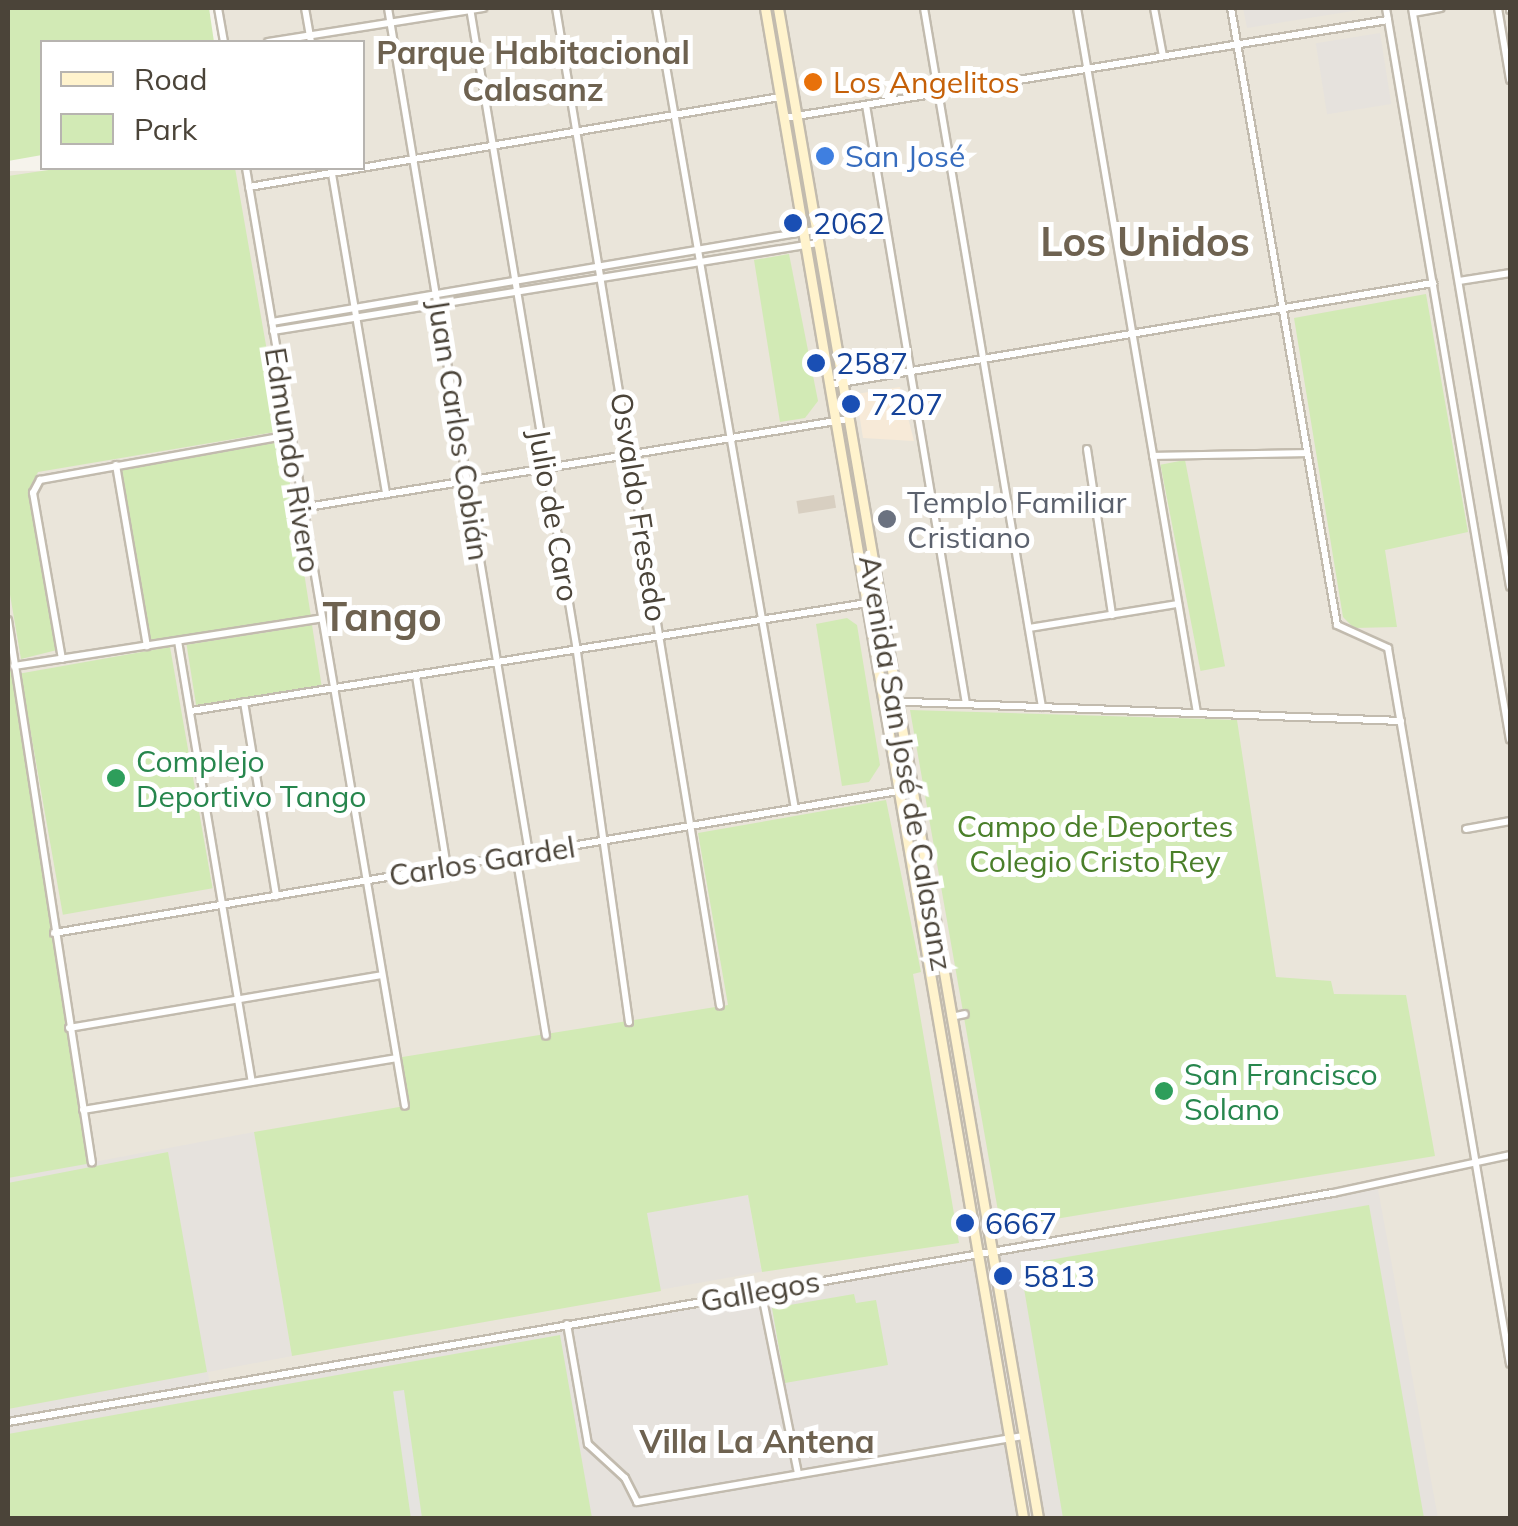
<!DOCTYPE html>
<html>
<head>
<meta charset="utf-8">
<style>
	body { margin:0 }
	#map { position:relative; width:1518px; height:1526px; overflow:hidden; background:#f6f3ec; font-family:Mulish,sans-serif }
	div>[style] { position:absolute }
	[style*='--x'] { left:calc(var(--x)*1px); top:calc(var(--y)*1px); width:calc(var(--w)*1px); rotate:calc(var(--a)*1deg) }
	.residential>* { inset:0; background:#eae5da }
	.commercial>* { inset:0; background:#f7ead8 }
	.industrial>* { inset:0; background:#e6e2dd; transform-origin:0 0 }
	.green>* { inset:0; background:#d2eab5; transform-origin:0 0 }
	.parking>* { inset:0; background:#e5e3e0; transform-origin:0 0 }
	.building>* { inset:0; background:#d8cfc1; transform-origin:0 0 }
	.roads { filter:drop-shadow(2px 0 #c2bbae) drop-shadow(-2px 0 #c2bbae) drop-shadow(0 2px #c2bbae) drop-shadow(0 -2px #c2bbae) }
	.street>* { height:6px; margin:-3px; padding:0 3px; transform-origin:3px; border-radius:3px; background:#fff }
	.secondary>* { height:9px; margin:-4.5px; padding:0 4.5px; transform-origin:4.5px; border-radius:4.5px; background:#fff3cd }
	.dots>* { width:28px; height:28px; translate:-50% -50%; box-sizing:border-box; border:5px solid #fff; border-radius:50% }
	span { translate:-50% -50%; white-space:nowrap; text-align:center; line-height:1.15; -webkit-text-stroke:10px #fff; paint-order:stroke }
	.food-label { font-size:30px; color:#c56008 }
	.left { translate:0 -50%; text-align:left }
	.shop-label { font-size:30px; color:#366cbe }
	.transit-label { font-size:30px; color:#164399 }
	.street-label { font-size:30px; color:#4b4439 }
	.worship-label { font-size:30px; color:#5b616d }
	.leisure-label { font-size:30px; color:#27864d }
	.park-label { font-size:30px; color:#4a7f2a }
	.neighbourhood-label { font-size:32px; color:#6e6250; font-weight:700 }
	.district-label { font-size:40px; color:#6e6250; font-weight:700 }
	.frame { position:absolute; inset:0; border:10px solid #4b4439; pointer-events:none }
	.legend { position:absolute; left:40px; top:40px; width:325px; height:130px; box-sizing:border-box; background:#fff; border:2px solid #b7b4b0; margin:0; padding:12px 18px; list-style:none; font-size:30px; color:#4b4439 }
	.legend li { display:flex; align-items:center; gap:20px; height:50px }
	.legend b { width:50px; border:2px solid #b7b4b0 }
</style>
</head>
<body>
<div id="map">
	<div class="residential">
		<i style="clip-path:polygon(218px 8px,1510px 8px,1510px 1518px,8px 1518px,8px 171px,362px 168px,362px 42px,224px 42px)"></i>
	</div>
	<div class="commercial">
		<i style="clip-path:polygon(900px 387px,914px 441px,863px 438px,856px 394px)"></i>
	</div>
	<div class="industrial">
		<i style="clip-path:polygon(1243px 8px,1371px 8px,1247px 28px)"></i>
		<i style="left:1380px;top:33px;width:72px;height:65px;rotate:81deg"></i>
		<i style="clip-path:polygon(254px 1132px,292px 1356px,208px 1372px,210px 1387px,1333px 1193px,1376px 1178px,1438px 1518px,8px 1518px,8px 1178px)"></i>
		<i style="left:748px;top:1195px;width:78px;height:103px;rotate:80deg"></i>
	</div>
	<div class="green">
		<i style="clip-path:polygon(8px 8px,209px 8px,214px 42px,42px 42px,42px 155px,8px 161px)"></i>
		<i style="clip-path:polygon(62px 168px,235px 168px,281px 431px,38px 472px,30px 489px,57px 650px,21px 659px,8px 583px,8px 176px)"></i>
		<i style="clip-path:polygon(789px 254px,818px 401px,805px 418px,780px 422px,754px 260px)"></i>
		<i style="clip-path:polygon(1426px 294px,1468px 532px,1385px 550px,1397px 627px,1354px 628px,1343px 617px,1294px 318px)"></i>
		<i style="left:283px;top:440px;width:178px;height:165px;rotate:81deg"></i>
		<i style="left:1185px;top:460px;width:210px;height:25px;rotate:79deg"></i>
		<i style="clip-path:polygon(847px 618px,857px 625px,880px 765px,869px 782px,842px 786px,816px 624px)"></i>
		<i style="clip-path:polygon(8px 620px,92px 1163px,8px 1178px)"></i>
		<i style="left:312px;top:625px;width:61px;height:127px;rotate:81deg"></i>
		<i style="left:170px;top:647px;width:245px;height:152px;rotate:80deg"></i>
		<i style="clip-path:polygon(910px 710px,1237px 720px,1276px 977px,1331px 981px,1334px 994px,1406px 995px,1435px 1156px,1001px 1228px)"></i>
		<i style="clip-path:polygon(886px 800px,921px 972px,913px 974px,959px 1243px,762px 1272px,748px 1195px,647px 1213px,661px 1291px,292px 1356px,254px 1132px,405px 1106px,396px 1058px,728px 1005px,698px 833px)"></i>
		<i style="clip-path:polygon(168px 1152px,207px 1372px,8px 1409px,8px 1183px)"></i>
		<i style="clip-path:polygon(1369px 1205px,1424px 1518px,1063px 1518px,1020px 1265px)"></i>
		<i style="clip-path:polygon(854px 1294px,856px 1303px,876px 1300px,888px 1365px,785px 1383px,772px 1308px)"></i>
		<i style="clip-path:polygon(560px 1335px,592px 1518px,8px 1518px,8px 1434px)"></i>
	</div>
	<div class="parking">
		<i style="left:404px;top:1390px;width:129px;height:11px;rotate:82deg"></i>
	</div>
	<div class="building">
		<i style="left:834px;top:495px;width:13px;height:38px;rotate:81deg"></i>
	</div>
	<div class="roads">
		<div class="street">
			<i style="--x:218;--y:8;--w:35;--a:80"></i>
			<i style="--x:305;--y:8;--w:35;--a:80"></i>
			<i style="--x:388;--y:8;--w:857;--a:80.53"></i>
			<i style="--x:470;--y:8;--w:646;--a:80.55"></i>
			<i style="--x:576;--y:645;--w:381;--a:82"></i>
			<i style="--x:556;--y:8;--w:1011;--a:80.67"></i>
			<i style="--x:656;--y:8;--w:813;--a:80.16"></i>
			<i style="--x:924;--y:8;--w:709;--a:80.42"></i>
			<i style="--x:1077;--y:8;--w:715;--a:80.34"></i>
			<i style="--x:1154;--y:8;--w:49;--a:79.4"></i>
			<i style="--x:1231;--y:8;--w:626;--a:80.25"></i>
			<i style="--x:1337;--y:625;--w:56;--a:24.3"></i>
			<i style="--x:1388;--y:648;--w:726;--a:80.33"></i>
			<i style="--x:1386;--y:8;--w:742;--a:80.39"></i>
			<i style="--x:1412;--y:8;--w:587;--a:80.39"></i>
			<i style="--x:1498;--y:8;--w:73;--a:80.5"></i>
			<i style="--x:1510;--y:8;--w:2;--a:90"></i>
			<i style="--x:1413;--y:13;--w:28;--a:-10"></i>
			<i style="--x:268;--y:42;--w:218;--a:-9"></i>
			<i style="--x:866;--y:105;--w:607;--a:80.52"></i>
			<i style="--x:784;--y:118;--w:612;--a:-9.22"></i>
			<i style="--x:246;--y:168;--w:951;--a:80.38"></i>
			<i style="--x:331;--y:168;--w:331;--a:80.4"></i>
			<i style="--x:249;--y:187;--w:539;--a:-9.62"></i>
			<i style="--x:1459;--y:281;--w:52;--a:-8.9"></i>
			<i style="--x:272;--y:322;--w:551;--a:-9.62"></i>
			<i style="--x:273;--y:331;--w:552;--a:-9.17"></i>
			<i style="--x:829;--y:385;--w:613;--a:-9.59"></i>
			<i style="--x:1087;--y:449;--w:168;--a:81.4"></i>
			<i style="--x:1153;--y:456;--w:154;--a:-1.1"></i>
			<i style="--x:116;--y:465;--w:184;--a:80.3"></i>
			<i style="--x:301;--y:508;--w:554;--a:-9.24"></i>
			<i style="--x:8;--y:620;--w:549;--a:81.21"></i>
			<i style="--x:1029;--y:628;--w:151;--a:-9.2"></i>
			<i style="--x:178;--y:641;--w:447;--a:80.5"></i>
			<i style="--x:62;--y:659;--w:169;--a:-99.9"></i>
			<i style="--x:33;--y:493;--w:15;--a:-62"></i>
			<i style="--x:40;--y:480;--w:253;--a:-10.2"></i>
			<i style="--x:14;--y:666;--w:309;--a:-8.8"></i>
			<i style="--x:416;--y:676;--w:193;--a:80.8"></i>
			<i style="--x:883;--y:701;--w:518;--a:2.21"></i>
			<i style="--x:244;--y:702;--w:197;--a:80.6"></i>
			<i style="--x:191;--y:711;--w:697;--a:-9.08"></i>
			<i style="--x:1466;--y:829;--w:45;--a:-10.3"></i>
			<i style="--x:516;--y:855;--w:183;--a:80.6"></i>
			<i style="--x:54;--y:933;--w:868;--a:-9.55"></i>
			<i style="--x:951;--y:1017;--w:14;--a:-12"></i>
			<i style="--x:69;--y:1028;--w:317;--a:-9.6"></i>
			<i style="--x:83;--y:1110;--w:317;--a:-9.4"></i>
			<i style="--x:761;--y:1290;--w:188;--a:78.6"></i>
			<i style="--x:567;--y:1324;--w:122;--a:80.1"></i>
			<i style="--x:588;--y:1444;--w:50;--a:42.6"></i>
			<i style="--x:625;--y:1478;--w:27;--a:63"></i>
			<i style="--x:637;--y:1502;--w:393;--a:-9.7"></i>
			<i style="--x:8;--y:1422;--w:1345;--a:-9.81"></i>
			<i style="--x:1333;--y:1193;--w:181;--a:-12.1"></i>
		</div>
		<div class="secondary">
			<i style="--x:765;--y:8;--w:1532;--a:80.3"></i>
			<i style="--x:778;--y:8;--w:1532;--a:80.23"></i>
		</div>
	</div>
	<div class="dots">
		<i style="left:813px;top:82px;background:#e8710a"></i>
		<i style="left:825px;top:156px;background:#3f7fe0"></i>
		<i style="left:793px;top:223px;background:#1a4fb4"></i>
		<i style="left:816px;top:363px;background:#1a4fb4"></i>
		<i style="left:851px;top:404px;background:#1a4fb4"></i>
		<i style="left:887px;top:519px;background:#6b7280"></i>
		<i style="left:116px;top:778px;background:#2e9e5b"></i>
		<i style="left:1164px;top:1091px;background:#2e9e5b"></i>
		<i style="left:965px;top:1223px;background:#1a4fb4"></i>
		<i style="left:1003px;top:1276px;background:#1a4fb4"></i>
	</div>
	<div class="food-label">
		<span class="left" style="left:833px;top:82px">Los Angelitos</span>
	</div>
	<div class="shop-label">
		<span class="left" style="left:845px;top:156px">San José</span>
	</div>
	<div class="transit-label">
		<span class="left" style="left:813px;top:223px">2062</span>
		<span class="left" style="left:836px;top:363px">2587</span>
		<span class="left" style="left:871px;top:404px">7207</span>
		<span class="left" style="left:985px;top:1223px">6667</span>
		<span class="left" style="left:1023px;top:1276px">5813</span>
	</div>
	<div class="street-label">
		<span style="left:459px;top:430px;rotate:81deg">Juan Carlos Cobián</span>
		<span style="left:293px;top:460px;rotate:81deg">Edmundo Rivero</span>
		<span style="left:639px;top:507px;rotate:81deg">Osvaldo Fresedo</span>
		<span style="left:554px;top:515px;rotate:80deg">Julio de Caro</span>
		<span style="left:906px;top:763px;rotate:80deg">Avenida San José de Calasanz</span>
		<span style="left:482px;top:861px;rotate:-9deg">Carlos Gardel</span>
		<span style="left:760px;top:1291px;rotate:-10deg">Gallegos</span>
	</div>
	<div class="worship-label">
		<span class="left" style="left:907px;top:519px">Templo Familiar<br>Cristiano</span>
	</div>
	<div class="leisure-label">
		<span class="left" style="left:136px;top:778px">Complejo<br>Deportivo Tango</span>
		<span class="left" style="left:1184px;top:1091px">San Francisco<br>Solano</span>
	</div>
	<div class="park-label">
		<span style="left:1095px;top:843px">Campo de Deportes<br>Colegio Cristo Rey</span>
	</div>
	<div class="neighbourhood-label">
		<span style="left:533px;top:71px">Parque Habitacional<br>Calasanz</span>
		<span style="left:757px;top:1441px">Villa La Antena</span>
	</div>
	<div class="district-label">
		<span style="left:1145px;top:241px">Los Unidos</span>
		<span style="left:382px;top:616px">Tango</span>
	</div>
	<div class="frame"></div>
	<ul class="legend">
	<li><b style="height:12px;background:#fff3cd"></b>Road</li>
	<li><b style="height:28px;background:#d2eab5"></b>Park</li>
	</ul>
</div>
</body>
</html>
